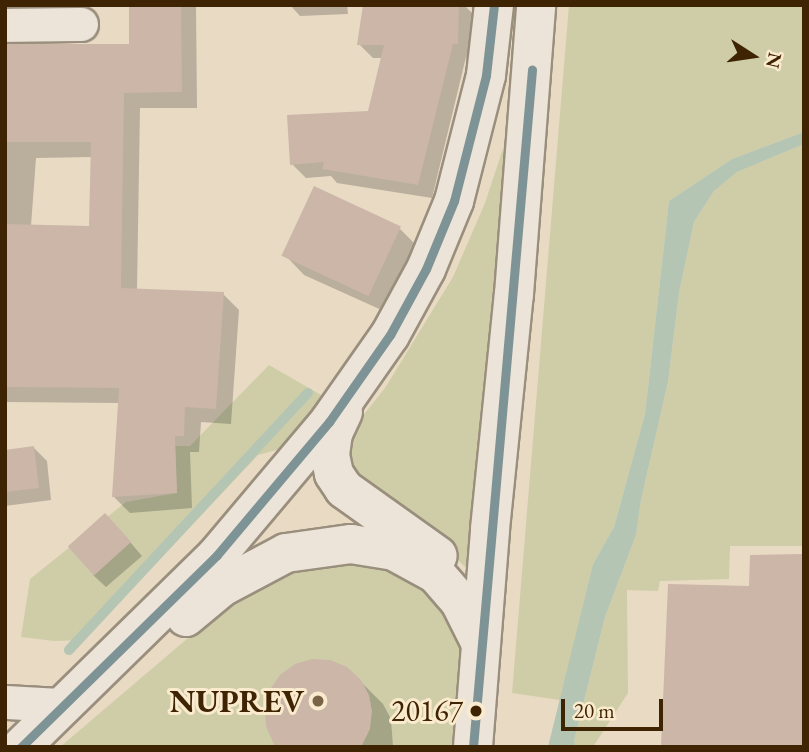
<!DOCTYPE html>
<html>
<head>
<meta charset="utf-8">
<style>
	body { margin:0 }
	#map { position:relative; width:809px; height:752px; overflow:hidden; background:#e9dac3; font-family:"EB Garamond",serif }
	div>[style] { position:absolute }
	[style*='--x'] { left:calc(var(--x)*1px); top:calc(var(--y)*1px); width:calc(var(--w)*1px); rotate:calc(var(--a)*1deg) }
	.green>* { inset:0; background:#cecda8 }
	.water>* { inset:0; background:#b4c5b4 }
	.shadow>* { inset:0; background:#0003 }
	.stream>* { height:10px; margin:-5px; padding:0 5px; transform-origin:5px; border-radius:5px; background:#b4c5b4 }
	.building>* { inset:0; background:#cbb6a8; transform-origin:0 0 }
	.roads { filter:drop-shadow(2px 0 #9a8e7d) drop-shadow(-2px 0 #9a8e7d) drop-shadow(0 2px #9a8e7d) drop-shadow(0 -2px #9a8e7d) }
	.minor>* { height:33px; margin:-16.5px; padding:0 16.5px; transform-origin:16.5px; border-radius:16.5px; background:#ece4d8 }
	.secondary>* { height:38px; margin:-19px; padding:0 19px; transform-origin:19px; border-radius:19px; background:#ece4d8 }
	.bus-1>* { height:9px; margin:-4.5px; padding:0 4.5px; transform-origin:4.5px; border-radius:4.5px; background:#7e9396 }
	.dots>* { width:19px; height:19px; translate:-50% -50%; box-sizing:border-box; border:4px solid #faeace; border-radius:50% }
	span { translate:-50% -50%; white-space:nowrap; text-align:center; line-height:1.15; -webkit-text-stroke:6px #faeace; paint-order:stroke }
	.bus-label { font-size:30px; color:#3f2404 }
	.right { translate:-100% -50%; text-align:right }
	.poi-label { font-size:32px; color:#3f2404; font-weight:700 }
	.frame { position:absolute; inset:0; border:7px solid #3f2404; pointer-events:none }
	.north { position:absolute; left:718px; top:21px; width:70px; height:70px; -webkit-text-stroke:5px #faeace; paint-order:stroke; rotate:102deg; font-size:19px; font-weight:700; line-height:28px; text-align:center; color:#3f2404 }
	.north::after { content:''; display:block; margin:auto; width:24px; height:32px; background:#3f2404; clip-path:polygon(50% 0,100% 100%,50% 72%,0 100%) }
	.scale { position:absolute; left:561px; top:699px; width:102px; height:32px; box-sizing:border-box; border:4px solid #3f2404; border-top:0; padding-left:9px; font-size:21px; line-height:24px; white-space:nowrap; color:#3f2404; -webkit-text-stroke:5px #faeace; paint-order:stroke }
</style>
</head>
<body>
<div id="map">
	<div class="green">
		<i style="clip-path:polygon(569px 5px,804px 5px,804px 132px,732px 159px,669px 201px,645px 414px,614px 527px,593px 564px,560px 700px,512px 693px)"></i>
		<i style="clip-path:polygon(522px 91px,479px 581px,442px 544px,355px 483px,342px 442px,385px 388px,453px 277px,485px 203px)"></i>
		<i style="clip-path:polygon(804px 144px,804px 546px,730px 546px,729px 579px,660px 581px,658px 591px,627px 590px,628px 693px,593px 747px,576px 747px,574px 741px,605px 617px,636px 535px,641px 500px,668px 382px,679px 293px,694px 222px,714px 191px,737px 172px)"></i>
		<i style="clip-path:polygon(269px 365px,328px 399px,291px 446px,258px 455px,84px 640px,54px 641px,21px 637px,30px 579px,126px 502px,177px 493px,175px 446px,190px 446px)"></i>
		<i style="clip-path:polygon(326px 555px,400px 565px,447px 608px,459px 639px,465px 674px,463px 747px,60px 747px,242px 592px)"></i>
	</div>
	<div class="water">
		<i style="clip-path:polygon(804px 132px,804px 144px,737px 172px,714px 191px,694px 222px,679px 293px,668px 382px,641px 500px,636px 535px,605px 617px,574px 741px,576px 747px,548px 747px,593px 564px,614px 527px,645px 414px,669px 201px,732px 159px)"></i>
	</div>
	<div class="shadow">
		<i style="clip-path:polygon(evenodd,131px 5px,196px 5px,197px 108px,140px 108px,137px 290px,223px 294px,239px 310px,231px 424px,201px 422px,199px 452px,190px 452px,192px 508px,130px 513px,114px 497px,120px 403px,5px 402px,5px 44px,131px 46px,131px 5px,92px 157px,91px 228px,31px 226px,36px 158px,92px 157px)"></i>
		<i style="clip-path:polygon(290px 5px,347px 5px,348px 14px,300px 16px)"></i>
		<i style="clip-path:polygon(418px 5px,464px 5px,472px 13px,472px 57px,466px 57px,432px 198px,337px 183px,331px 176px,306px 178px,292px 164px,369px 112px,383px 58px,373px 58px,359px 44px)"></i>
		<i style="clip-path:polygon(400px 229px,418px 247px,386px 312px,304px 275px,286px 256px)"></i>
		<i style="clip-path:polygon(34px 448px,47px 461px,51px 500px,5px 506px,5px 451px)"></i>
		<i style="clip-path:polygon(118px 528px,142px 556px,106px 587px,93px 575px)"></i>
		<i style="clip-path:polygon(360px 681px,383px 704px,391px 719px,393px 747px,279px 747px)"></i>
	</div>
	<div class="stream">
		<i style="--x:69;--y:650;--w:351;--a:-47.1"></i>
	</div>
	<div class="building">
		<i style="clip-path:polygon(129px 5px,181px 5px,182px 92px,124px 93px,121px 288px,224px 292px,216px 409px,185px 407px,184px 436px,175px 436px,177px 493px,112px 497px,119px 388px,5px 387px,5px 224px,89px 226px,91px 142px,5px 142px,5px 44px,129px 44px)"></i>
		<i style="clip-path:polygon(363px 5px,459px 5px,458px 44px,453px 44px,418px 185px,322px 169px,324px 162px,290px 165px,287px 115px,368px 111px,384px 45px,357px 45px)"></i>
		<i style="left:314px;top:186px;width:96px;height:77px;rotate:25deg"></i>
		<i style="clip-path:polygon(34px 446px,39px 488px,5px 492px,5px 450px)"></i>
		<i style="left:105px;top:513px;width:39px;height:50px;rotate:48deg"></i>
		<i style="clip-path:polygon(804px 554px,804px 747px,661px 747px,668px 584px,749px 586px,750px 555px)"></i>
		<i style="clip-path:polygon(312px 659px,330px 660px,347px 667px,361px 680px,369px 695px,372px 711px,370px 729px,361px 747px,275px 747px,266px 726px,265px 708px,269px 691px,280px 675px,295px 664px)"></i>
	</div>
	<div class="roads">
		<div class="minor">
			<i style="--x:5;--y:25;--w:76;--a:-0.8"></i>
			<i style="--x:5;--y:702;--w:56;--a:3.1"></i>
		</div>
		<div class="secondary">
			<i style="--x:343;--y:412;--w:23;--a:115"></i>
			<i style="--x:333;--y:433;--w:22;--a:98"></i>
			<i style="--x:330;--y:455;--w:19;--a:78"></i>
			<i style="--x:334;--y:474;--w:18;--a:56"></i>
			<i style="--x:344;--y:489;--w:115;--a:35.5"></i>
			<i style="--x:186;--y:617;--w:47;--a:-39.8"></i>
			<i style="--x:222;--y:587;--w:72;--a:-28"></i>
			<i style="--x:286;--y:553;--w:66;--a:-7.9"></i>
			<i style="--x:351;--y:544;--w:44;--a:9.2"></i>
			<i style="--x:394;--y:551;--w:48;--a:28.7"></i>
			<i style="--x:436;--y:574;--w:35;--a:49"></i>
			<i style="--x:459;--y:600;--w:47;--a:63.4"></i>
			<i style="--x:21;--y:747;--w:274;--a:-44.4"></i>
			<i style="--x:217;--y:555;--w:174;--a:-49.9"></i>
			<i style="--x:329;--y:422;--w:106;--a:-55"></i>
			<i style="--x:390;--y:335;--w:75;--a:-61.4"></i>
			<i style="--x:426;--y:269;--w:74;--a:-67.6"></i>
			<i style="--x:454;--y:201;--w:130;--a:-75.7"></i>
			<i style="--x:486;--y:75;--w:70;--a:-83.5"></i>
			<i style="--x:473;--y:747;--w:219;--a:-85.5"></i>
			<i style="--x:490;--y:529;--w:236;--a:-84.2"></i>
			<i style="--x:514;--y:294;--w:290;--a:-85.6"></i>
		</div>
	</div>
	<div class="bus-1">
		<i style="--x:21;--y:747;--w:274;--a:-44.4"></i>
		<i style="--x:217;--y:555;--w:174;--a:-49.9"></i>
		<i style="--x:329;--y:422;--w:106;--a:-55"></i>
		<i style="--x:390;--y:335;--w:75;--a:-61.4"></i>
		<i style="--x:426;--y:269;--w:74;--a:-67.6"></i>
		<i style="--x:454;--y:201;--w:130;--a:-75.7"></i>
		<i style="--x:486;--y:75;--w:70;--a:-83.5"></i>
		<i style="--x:473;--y:747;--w:680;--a:-85.02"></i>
	</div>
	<div class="dots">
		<i style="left:318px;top:701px;background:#7a6447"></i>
		<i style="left:476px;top:711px;background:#3f2404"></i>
	</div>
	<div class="bus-label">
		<span class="right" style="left:463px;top:711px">20167</span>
	</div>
	<div class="poi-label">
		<span class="right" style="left:304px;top:701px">NUPREV</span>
	</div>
	<div class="frame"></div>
	<div class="north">N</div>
	<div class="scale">20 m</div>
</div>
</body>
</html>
